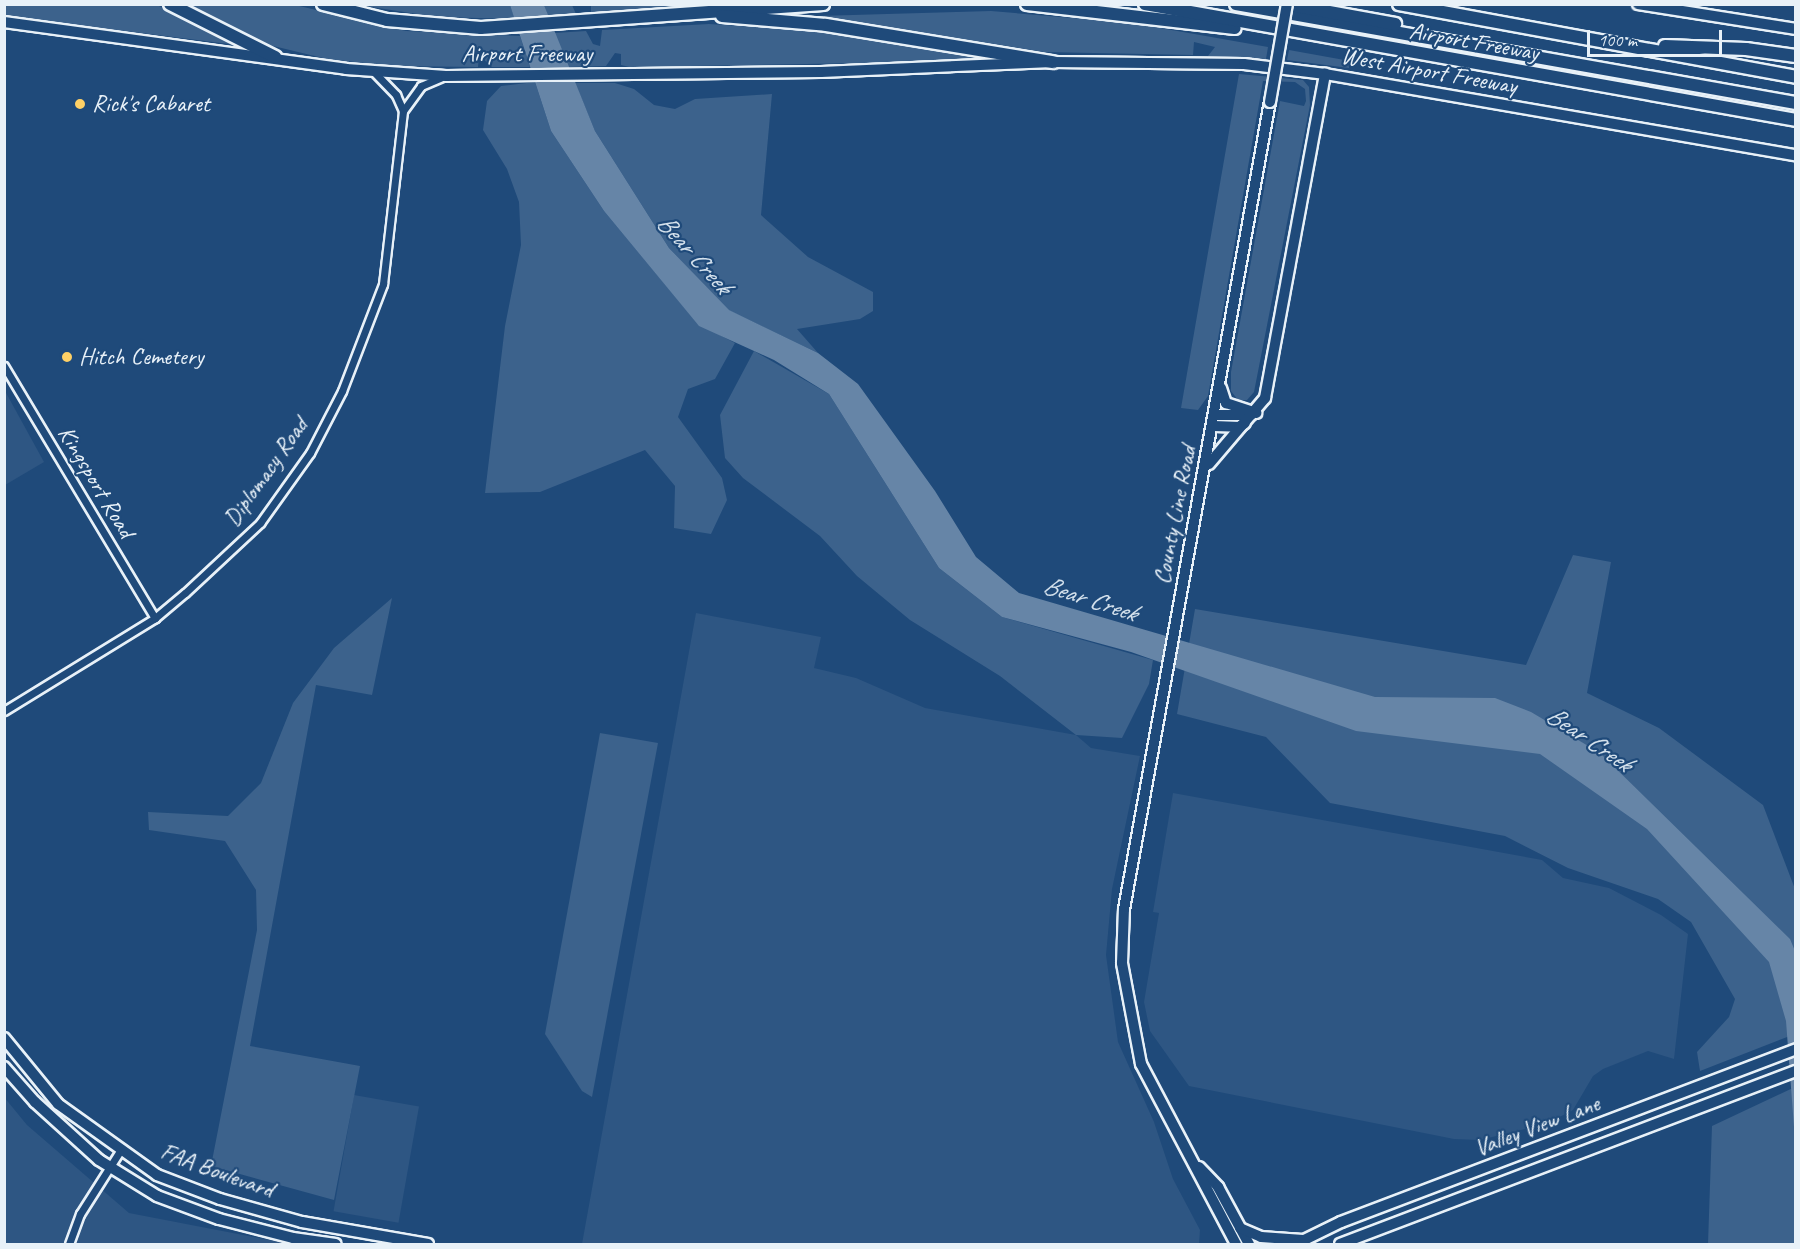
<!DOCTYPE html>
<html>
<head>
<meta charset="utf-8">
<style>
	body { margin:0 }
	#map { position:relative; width:1800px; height:1249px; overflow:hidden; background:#1f4a7a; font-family:Caveat,sans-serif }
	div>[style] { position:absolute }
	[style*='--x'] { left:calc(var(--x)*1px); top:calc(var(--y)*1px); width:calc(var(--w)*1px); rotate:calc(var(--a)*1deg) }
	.built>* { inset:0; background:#2e5683; transform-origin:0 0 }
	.green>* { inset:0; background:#3c628c }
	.water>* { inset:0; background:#6685a7 }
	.roads { filter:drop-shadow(2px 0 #e8f1f8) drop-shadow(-2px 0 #e8f1f8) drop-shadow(0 2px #e8f1f8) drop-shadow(0 -2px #e8f1f8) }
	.street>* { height:7px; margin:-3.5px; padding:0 3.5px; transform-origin:3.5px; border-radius:3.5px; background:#1f4a7a }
	.secondary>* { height:10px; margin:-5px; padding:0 5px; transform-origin:5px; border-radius:5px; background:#1f4a7a }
	.highway>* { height:12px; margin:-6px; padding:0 6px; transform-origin:6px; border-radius:6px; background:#1f4a7a }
	.bridges { filter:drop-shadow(2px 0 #e8f1f8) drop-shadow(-2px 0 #e8f1f8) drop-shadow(0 2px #e8f1f8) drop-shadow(0 -2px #e8f1f8) }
	.secondary-bridge>* { height:10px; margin:-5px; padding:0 5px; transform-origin:5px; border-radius:5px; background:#1f4a7a }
	.dots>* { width:16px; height:16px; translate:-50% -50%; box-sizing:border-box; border:3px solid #1f4a7a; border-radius:50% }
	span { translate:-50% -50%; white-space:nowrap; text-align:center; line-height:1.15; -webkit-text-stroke:4.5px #1f4a7a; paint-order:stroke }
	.street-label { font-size:24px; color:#e8f1f8 }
	.poi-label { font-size:24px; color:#e8f1f8 }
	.left { translate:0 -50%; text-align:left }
	.water-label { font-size:26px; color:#d4e1ec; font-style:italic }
	.frame { position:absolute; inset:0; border:6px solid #e8f1f8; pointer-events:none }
	.scale { position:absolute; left:1587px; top:30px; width:135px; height:27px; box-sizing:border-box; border:3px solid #e8f1f8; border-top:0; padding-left:8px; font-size:18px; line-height:21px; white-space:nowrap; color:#e8f1f8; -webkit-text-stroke:4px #1f4a7a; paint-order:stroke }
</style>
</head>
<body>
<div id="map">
	<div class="built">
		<i style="clip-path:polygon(5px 391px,44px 462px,5px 485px,4px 485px)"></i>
		<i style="clip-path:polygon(696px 613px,821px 637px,814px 668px,856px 678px,925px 708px,1076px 735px,1091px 748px,1140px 756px,1112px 889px,1106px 955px,1118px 1042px,1154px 1122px,1173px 1179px,1200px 1230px,1199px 1244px,582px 1244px)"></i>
		<i style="clip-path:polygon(1173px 793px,1542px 860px,1563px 878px,1609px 888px,1661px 915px,1688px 934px,1674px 1059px,1648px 1051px,1603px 1069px,1593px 1076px,1573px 1110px,1546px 1124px,1480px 1140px,1454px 1139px,1189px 1086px,1150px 1031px,1144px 1002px,1159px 913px,1153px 912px)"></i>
		<i style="left:354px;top:1095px;width:66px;height:118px;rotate:10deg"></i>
		<i style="clip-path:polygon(4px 1097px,27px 1125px,129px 1213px,290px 1244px,5px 1244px)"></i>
	</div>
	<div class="green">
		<i style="clip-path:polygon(591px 4px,710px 4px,710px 5px,591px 13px)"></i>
		<i style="clip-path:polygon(5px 5px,157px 5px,237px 45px,5px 16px)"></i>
		<i style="clip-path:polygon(177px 5px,295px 5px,406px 31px,520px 36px,530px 67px,492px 67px,479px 55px,478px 67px,392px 66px,327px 59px,265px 44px)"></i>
		<i style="clip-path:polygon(359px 5px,510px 5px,515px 19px,436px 17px)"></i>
		<i style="clip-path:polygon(544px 5px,572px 5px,576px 14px,548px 16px)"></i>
		<i style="clip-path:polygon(991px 11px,1132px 23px,1268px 47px,1266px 59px,1208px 56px,1215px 47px,1194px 42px,1193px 55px,1044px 52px,818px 16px)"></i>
		<i style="clip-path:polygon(709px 24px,832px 32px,982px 56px,984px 61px,629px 67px,621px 65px,621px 54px,615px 53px,606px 66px,568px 67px,554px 33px,586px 31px,593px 44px,600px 46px,602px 30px)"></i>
		<i style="clip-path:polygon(1289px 50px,1350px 61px,1349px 68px,1287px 60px)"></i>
		<i style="clip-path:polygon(1239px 74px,1303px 80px,1309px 87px,1310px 105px,1254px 392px,1247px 400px,1238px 400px,1231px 391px,1231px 372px,1280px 101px,1304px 106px,1306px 101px,1305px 89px,1295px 82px,1263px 81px,1208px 396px,1198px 410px,1181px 408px)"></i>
		<i style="clip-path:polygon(535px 82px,551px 131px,604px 211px,697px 323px,735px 343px,715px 379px,688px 389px,678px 417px,722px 478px,727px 500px,711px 534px,674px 528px,675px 486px,645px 450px,540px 492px,485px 493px,505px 326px,521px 245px,519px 202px,507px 169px,483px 130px,487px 101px,501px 86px)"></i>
		<i style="clip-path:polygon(575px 83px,615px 83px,634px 89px,654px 105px,675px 109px,695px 99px,772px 94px,761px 215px,808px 257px,873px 292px,873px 311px,860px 319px,797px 329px,818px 353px,728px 310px,669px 248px,595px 131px)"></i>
		<i style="clip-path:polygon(754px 351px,829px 394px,939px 568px,1002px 617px,1153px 660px,1149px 684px,1122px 738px,1076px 735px,1000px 676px,910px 620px,857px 576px,820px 536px,743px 478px,725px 458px,720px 415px)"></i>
		<i style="clip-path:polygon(1573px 555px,1611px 562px,1587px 693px,1659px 728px,1763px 805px,1795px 889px,1795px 1034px,1700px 1071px,1697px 1052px,1729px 1017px,1735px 999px,1691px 922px,1658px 899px,1568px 868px,1505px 836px,1330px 803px,1266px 737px,1177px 714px,1195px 609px,1526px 665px)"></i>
		<i style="clip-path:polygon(392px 598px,372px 695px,316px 685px,250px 1046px,360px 1066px,334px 1200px,211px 1166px,257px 930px,256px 890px,225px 841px,149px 830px,148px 812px,228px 816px,261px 783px,293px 703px,334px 648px)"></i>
		<i style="clip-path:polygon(600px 733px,658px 743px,592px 1097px,582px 1091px,545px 1034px)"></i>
		<i style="clip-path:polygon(1795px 1087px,1795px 1244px,1708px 1244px,1712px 1126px)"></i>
	</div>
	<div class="water">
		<i style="clip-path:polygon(510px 5px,544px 5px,595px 131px,669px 248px,729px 310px,818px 353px,858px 384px,935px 491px,976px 557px,1019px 593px,1375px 697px,1495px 698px,1531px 712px,1600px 753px,1790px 939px,1795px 951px,1795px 1226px,1794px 1127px,1786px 1021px,1769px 962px,1647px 829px,1540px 754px,1356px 731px,1131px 652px,1002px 617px,939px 568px,829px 394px,774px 360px,699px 326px,604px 211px,551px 131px)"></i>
	</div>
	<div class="roads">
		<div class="street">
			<i style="--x:374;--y:72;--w:32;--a:46"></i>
			<i style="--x:396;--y:95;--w:17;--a:66"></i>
			<i style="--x:4;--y:366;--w:294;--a:59.1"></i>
			<i style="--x:4;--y:711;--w:177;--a:-31.6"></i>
			<i style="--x:155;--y:618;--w:39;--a:-40"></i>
			<i style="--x:185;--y:593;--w:103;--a:-43"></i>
			<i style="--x:260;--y:523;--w:86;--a:-54.5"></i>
			<i style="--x:310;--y:453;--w:70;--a:-62.7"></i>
			<i style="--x:342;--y:391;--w:115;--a:-69"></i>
			<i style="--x:383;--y:284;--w:174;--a:-83.4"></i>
			<i style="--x:403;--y:111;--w:31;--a:-54"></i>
			<i style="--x:421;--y:86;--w:21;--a:-23"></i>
			<i style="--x:69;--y:1244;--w:32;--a:-70"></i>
			<i style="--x:80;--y:1214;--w:75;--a:-57.6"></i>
		</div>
		<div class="secondary">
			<i style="--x:1638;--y:4;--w:160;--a:9"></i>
			<i style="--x:4;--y:22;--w:345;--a:7.8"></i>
			<i style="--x:346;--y:69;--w:100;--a:4"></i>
			<i style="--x:446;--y:76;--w:375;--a:-0.6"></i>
			<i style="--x:821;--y:72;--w:232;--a:-2.5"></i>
			<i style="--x:1053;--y:62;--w:191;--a:0.6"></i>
			<i style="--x:1244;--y:64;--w:82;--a:7"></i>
			<i style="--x:1325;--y:74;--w:478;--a:9.8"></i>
			<i style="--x:1221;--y:388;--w:16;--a:72"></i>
			<i style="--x:1226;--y:403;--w:32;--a:18"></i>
			<i style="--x:1216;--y:415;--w:35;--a:0"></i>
			<i style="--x:1214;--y:426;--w:25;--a:2"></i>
			<i style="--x:1239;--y:427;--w:7;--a:-34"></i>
			<i style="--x:1209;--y:464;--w:87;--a:-49.7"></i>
			<i style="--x:1265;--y:398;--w:330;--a:-79.5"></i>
			<i style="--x:4;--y:1038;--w:85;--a:50.7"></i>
			<i style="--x:58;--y:1104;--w:122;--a:35.6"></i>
			<i style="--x:157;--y:1175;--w:67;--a:20.9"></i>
			<i style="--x:220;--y:1199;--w:85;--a:15.7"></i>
			<i style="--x:302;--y:1222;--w:128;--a:9.9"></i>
			<i style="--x:4;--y:1067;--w:47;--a:48.5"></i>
			<i style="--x:35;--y:1102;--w:86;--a:42.2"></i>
			<i style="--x:99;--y:1160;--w:68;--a:31.8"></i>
			<i style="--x:157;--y:1196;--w:66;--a:20.4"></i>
			<i style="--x:219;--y:1219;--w:76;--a:14.4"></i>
			<i style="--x:293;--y:1238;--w:43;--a:7.9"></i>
			<i style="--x:1199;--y:1167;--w:28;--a:46"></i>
			<i style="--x:1218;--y:1187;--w:65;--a:61.5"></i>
			<i style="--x:1240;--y:1228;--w:23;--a:23"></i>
			<i style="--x:1261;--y:1237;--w:42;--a:4.1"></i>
			<i style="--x:1236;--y:1244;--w:204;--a:-117.8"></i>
			<i style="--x:1141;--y:1064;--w:103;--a:-100.7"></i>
			<i style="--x:1122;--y:963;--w:54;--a:-87.9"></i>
			<i style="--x:1124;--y:909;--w:820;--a:-79.75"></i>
			<i style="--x:1296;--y:1244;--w:50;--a:-26.1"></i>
			<i style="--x:1341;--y:1222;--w:487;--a:-20.8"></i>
			<i style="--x:1340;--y:1244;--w:488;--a:-20.8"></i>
		</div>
		<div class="highway">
			<i style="--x:170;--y:4;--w:118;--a:26.8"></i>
			<i style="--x:323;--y:4;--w:66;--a:14"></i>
			<i style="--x:387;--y:20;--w:94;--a:4.9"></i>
			<i style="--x:481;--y:28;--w:343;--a:-4"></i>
			<i style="--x:1027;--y:4;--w:209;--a:6.6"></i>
			<i style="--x:1145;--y:4;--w:661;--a:10.1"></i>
			<i style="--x:1236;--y:4;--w:569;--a:10.03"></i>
			<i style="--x:1285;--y:4;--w:112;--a:10.3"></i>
			<i style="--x:1399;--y:4;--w:404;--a:10.4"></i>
			<i style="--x:722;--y:16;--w:104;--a:4.9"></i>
			<i style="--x:826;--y:25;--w:230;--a:9.3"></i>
			<i style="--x:1665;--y:46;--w:81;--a:2.1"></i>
			<i style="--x:1746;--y:49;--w:50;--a:8"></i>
		</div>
	</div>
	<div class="bridges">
		<div class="secondary-bridge">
			<i style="--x:1270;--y:102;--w:99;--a:-80.2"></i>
		</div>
	</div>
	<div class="dots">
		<i style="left:80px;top:104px;background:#ffd166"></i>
		<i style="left:67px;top:357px;background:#ffd166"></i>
	</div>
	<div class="street-label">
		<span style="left:1474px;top:42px;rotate:10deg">Airport Freeway</span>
		<span style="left:527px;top:54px">Airport Freeway</span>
		<span style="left:1429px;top:71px;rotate:10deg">West Airport Freeway</span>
		<span style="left:266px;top:472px;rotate:-55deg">Diplomacy Road</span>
		<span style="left:96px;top:482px;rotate:59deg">Kingsport Road</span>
		<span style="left:1175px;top:515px;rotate:-79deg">County Line Road</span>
		<span style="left:1537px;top:1126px;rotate:-21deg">Valley View Lane</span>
		<span style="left:217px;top:1171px;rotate:20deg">FAA Boulevard</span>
	</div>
	<div class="poi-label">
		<span class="left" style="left:92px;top:104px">Rick's Cabaret</span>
		<span class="left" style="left:79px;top:357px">Hitch Cemetery</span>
	</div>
	<div class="water-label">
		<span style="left:694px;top:254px;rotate:48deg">Bear Creek</span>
		<span style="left:1090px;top:599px;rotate:18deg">Bear Creek</span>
		<span style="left:1589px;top:739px;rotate:34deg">Bear Creek</span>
	</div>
	<div class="frame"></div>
	<div class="scale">100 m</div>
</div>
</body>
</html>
